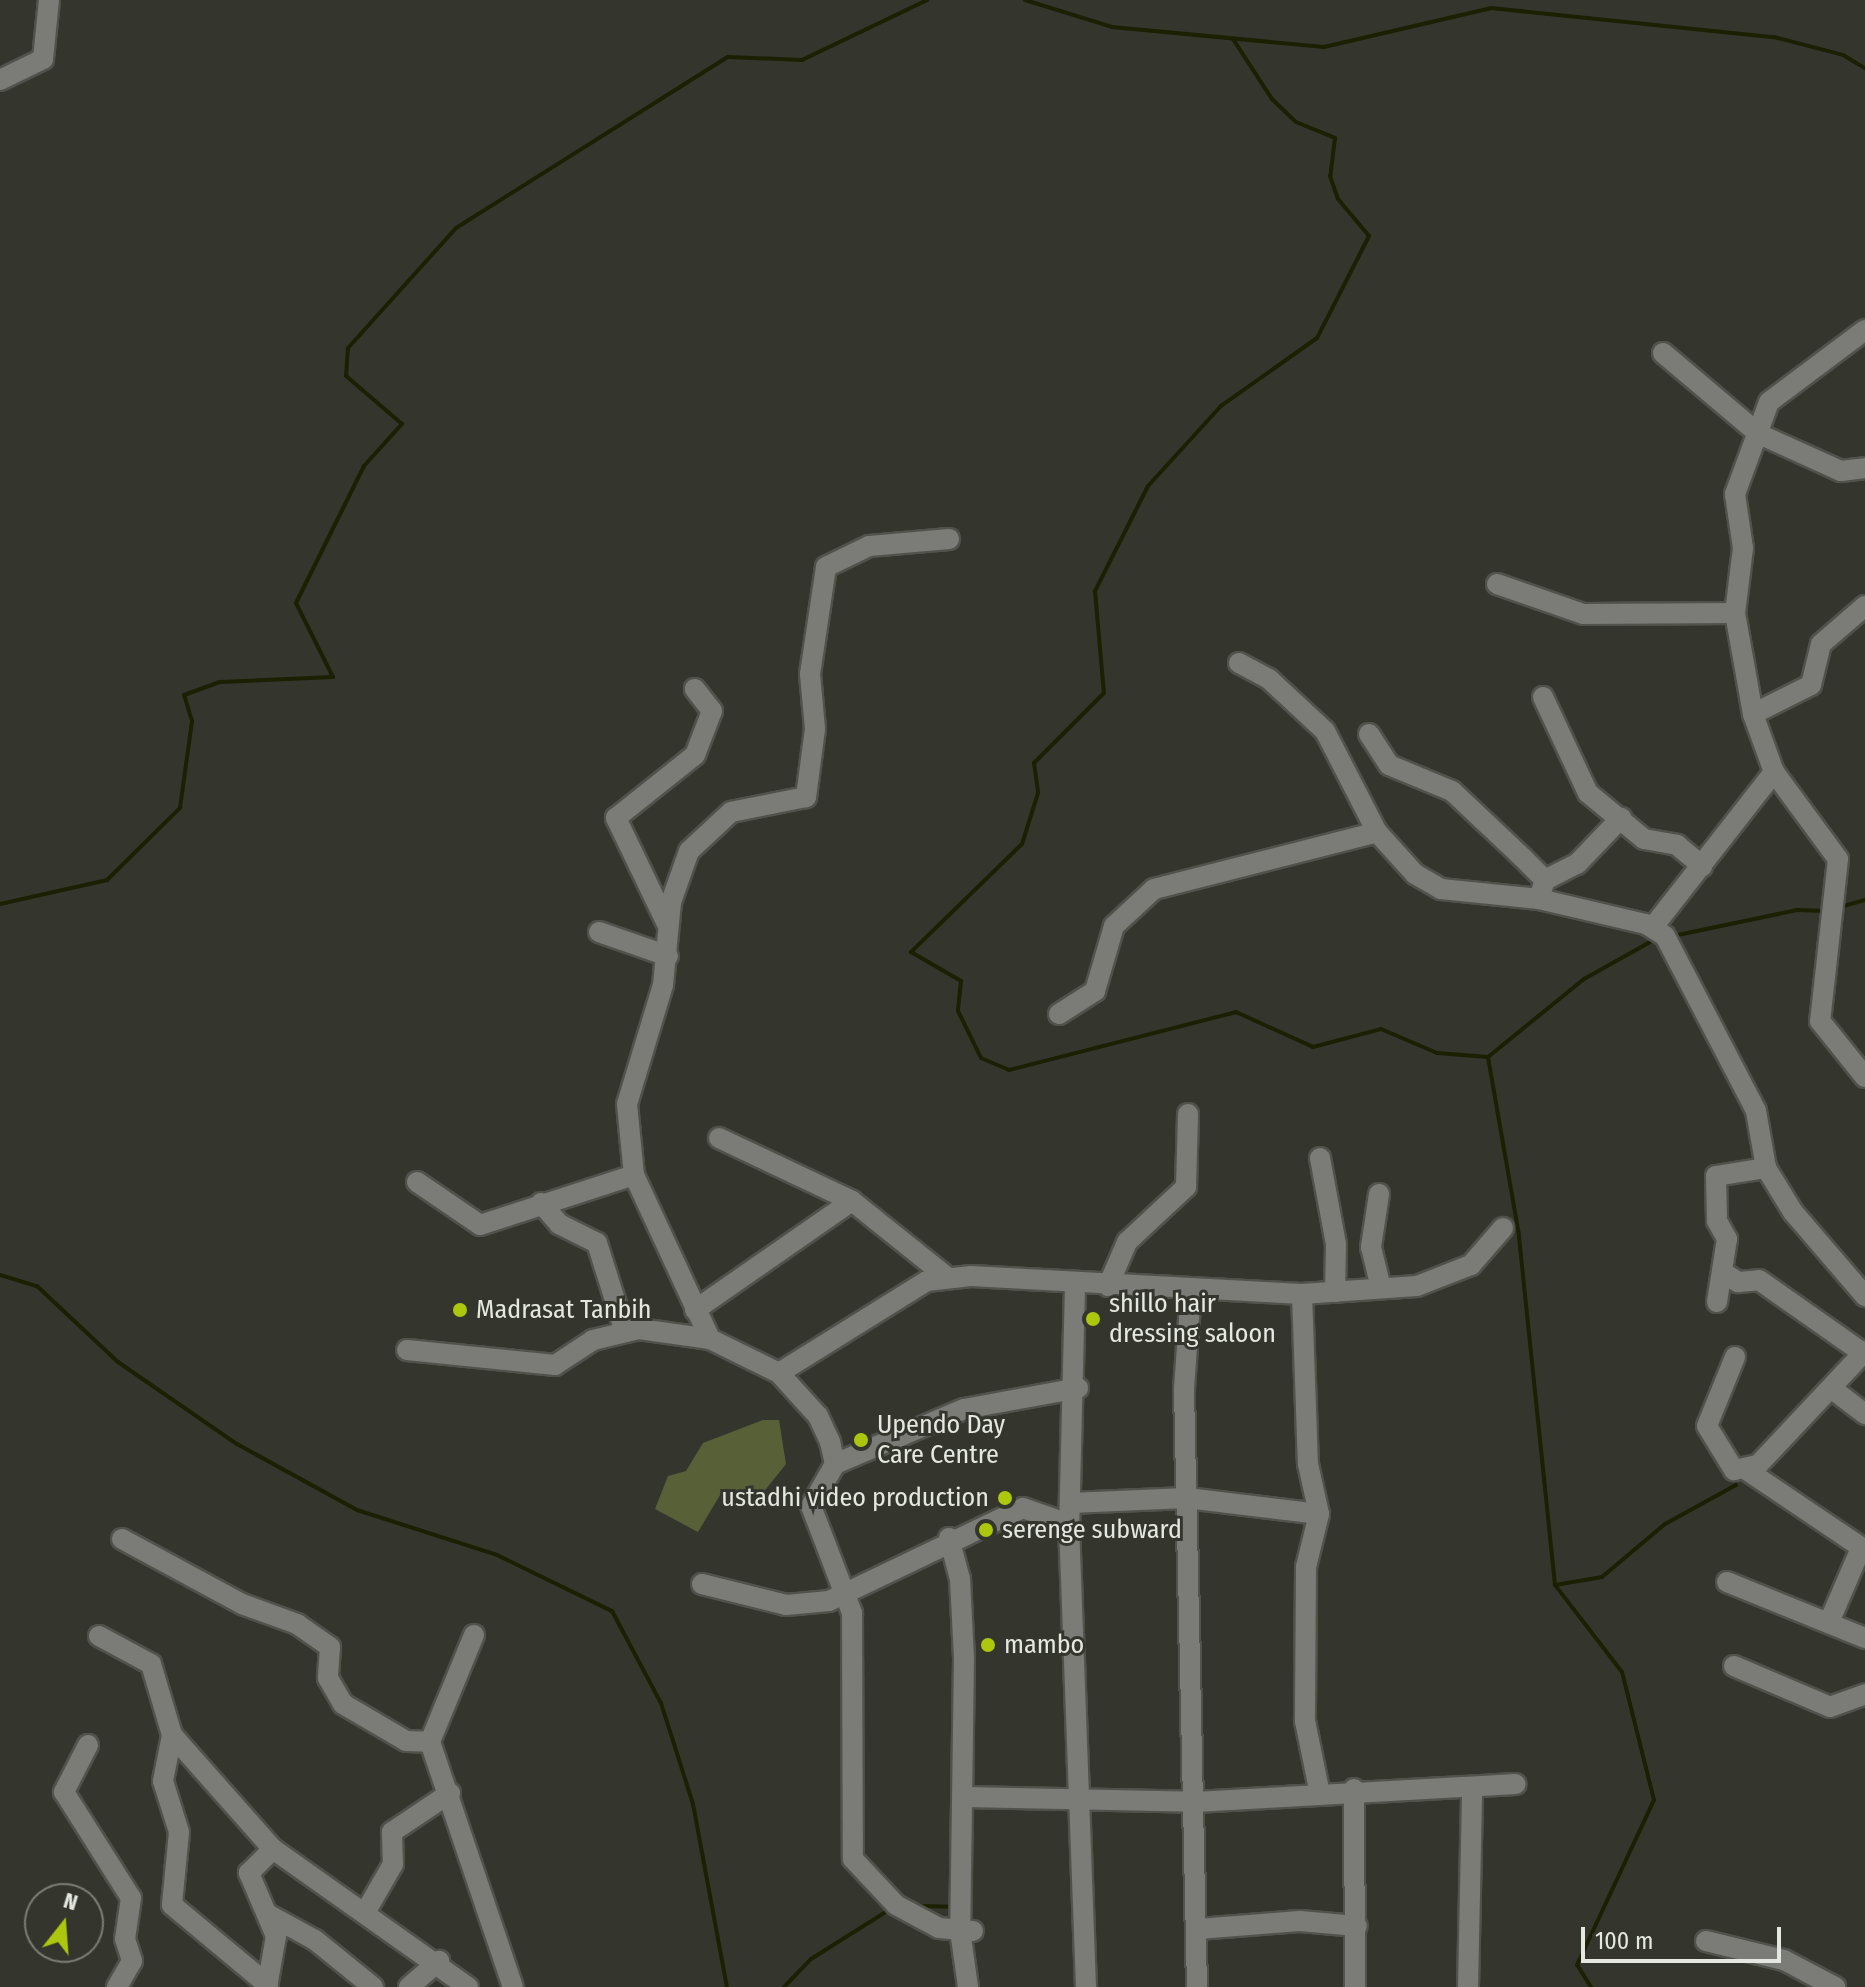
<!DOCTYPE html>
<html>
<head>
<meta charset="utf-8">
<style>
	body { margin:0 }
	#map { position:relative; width:1865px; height:1987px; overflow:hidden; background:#34362e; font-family:"Fira Sans Condensed",sans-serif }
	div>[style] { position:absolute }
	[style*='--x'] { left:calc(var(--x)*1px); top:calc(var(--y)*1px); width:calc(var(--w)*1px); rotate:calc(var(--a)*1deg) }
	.green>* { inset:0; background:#586037 }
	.stream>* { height:4px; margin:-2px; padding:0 2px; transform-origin:2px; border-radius:2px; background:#1a2001 }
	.roads { filter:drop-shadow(2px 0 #50524b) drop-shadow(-2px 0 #50524b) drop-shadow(0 2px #50524b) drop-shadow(0 -2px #50524b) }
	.minor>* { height:20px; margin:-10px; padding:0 10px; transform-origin:10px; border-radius:10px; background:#7b7c78 }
	.dots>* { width:22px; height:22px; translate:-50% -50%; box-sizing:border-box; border:4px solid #34362e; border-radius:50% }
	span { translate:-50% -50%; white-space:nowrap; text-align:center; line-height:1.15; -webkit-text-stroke:6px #34362e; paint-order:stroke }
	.poi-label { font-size:26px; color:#e5e7e1 }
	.left { translate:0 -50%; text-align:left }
	.right { translate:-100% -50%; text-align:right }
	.north { position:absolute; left:24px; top:1883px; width:80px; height:80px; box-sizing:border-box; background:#34362e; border:2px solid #7b7d76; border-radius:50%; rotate:17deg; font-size:22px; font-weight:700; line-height:32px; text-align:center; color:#e5e7e1 }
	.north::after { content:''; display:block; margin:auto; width:28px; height:36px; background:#adc60e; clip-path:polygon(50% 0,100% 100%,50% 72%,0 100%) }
	.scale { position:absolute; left:1581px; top:1927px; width:200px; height:36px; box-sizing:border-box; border:4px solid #e5e7e1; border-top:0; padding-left:10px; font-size:24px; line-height:28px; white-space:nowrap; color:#e5e7e1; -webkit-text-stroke:6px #34362e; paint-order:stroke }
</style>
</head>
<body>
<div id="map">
	<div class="green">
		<i style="clip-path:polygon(763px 1420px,779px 1420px,786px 1464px,762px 1494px,723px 1490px,698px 1532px,655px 1509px,668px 1476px,686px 1471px,703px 1443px)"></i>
	</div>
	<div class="stream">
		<i style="--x:1025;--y:0;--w:91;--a:17.2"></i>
		<i style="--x:1112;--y:27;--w:213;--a:5.4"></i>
		<i style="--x:1324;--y:47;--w:171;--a:-13.1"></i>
		<i style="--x:1491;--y:8;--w:284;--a:5.9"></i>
		<i style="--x:1774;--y:37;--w:71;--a:14.6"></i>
		<i style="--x:1843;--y:55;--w:26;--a:31"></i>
		<i style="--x:1233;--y:39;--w:72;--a:57"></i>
		<i style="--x:1272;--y:99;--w:33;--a:44"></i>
		<i style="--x:1296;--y:122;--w:42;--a:22.3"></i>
		<i style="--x:1335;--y:138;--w:38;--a:97"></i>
		<i style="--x:1330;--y:176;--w:24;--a:71"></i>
		<i style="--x:1338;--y:199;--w:48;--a:50"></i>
		<i style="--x:1369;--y:236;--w:114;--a:117"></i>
		<i style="--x:1317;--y:338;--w:118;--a:144.7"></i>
		<i style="--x:1221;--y:406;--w:108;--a:132.4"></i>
		<i style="--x:1148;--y:486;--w:118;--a:116.8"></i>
		<i style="--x:1095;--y:591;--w:102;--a:85"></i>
		<i style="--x:1104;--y:693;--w:99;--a:135"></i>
		<i style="--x:1034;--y:763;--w:30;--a:82"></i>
		<i style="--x:1038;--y:793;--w:53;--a:107.4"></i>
		<i style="--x:1022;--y:844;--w:155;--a:135.8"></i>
		<i style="--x:911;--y:952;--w:58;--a:30.1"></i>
		<i style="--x:961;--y:981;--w:30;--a:96"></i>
		<i style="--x:958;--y:1011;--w:52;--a:63.9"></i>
		<i style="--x:981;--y:1058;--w:30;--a:23"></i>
		<i style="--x:1009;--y:1070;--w:234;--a:-14.3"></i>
		<i style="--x:1236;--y:1012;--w:85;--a:24.4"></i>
		<i style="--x:1313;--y:1047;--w:70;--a:-14.8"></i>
		<i style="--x:1381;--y:1029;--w:61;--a:23.2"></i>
		<i style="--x:1437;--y:1053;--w:51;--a:4.5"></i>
		<i style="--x:0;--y:904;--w:110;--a:-12.6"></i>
		<i style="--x:107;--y:880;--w:103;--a:-44.6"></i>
		<i style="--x:180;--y:808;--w:88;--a:-82.1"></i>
		<i style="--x:192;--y:721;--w:27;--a:-107"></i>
		<i style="--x:184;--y:695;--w:38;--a:-20"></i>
		<i style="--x:220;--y:682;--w:113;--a:-2.5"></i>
		<i style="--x:333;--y:677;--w:83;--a:-116.6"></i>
		<i style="--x:296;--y:603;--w:153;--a:-63.6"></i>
		<i style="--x:364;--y:466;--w:57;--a:-47.9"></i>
		<i style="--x:402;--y:424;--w:74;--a:-139.4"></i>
		<i style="--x:346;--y:376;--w:28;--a:-86"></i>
		<i style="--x:348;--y:348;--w:161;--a:-48"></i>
		<i style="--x:456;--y:228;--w:321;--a:-32.2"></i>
		<i style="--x:728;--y:57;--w:74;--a:2.3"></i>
		<i style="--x:802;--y:60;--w:139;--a:-25.6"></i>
		<i style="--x:1840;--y:907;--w:26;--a:-16"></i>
		<i style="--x:1673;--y:936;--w:127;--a:-11.8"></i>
		<i style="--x:1797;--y:910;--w:29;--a:2"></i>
		<i style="--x:0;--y:1275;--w:39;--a:17"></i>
		<i style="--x:37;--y:1286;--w:111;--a:43.2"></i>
		<i style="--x:118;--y:1362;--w:145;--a:34.6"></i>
		<i style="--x:237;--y:1444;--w:137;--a:28.8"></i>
		<i style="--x:357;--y:1510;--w:147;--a:17.8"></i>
		<i style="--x:497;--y:1555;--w:128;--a:26"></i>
		<i style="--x:612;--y:1611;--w:104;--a:62"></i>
		<i style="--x:661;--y:1703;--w:106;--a:72.4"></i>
		<i style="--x:693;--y:1804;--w:186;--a:79.5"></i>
		<i style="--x:1555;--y:1585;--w:48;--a:-9.7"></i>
		<i style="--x:1602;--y:1577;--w:82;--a:-40.1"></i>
		<i style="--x:1665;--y:1524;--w:81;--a:-28.8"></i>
		<i style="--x:916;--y:1906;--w:39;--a:1"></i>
		<i style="--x:784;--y:1987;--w:39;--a:-46"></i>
		<i style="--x:811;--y:1959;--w:96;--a:-32.2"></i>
		<i style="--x:1591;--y:1987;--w:26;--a:-122"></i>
		<i style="--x:1577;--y:1965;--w:182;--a:-65"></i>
		<i style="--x:1654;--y:1800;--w:132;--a:-104"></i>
		<i style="--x:1622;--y:1672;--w:110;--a:-127.6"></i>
		<i style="--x:1555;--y:1585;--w:352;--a:-95.9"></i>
		<i style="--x:1519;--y:1235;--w:181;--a:-99.9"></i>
		<i style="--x:1488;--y:1057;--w:124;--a:-39.1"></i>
		<i style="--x:1584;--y:979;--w:84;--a:-29.3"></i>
	</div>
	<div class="roads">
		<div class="minor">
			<i style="--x:0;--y:80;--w:48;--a:-26"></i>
			<i style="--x:43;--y:59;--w:59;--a:-84.2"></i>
			<i style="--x:1865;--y:330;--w:120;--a:143.1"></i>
			<i style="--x:1769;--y:402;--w:98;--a:110.3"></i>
			<i style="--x:1735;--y:494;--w:55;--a:81.6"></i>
			<i style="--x:1743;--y:548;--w:65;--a:97"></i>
			<i style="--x:1735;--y:613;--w:103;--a:79.9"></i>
			<i style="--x:1753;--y:714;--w:62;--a:70.1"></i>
			<i style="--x:1774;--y:772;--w:108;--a:53.7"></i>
			<i style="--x:1838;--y:859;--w:163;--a:96.3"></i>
			<i style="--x:1820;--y:1021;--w:72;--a:51.2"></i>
			<i style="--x:1663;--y:353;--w:126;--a:40.2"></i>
			<i style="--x:1759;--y:434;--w:90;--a:24.3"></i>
			<i style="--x:1841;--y:471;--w:24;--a:-7"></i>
			<i style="--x:949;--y:539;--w:80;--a:175"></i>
			<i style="--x:869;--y:546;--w:48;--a:154"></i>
			<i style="--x:826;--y:567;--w:108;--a:98.5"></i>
			<i style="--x:810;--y:674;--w:55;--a:84.8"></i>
			<i style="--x:815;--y:729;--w:69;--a:97.5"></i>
			<i style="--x:806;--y:797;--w:76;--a:168.7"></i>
			<i style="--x:731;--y:812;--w:57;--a:137.1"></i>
			<i style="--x:689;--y:851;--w:54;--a:109.4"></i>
			<i style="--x:671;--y:902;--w:83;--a:95.5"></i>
			<i style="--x:663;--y:985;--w:124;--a:106.8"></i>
			<i style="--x:627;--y:1104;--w:71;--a:84.4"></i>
			<i style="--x:634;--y:1175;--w:181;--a:65.1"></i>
			<i style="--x:710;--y:1339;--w:77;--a:26.2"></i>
			<i style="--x:779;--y:1373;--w:58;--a:47.8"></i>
			<i style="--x:818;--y:1416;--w:29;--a:65"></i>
			<i style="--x:830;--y:1442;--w:23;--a:77"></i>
			<i style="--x:835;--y:1464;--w:48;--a:119.7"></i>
			<i style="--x:811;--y:1506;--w:115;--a:69"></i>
			<i style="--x:852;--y:1613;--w:246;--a:89.8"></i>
			<i style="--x:853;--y:1859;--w:63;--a:46.9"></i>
			<i style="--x:896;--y:1905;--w:49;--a:28.1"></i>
			<i style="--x:939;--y:1928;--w:34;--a:5"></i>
			<i style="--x:1497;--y:584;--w:91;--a:19.2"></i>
			<i style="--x:1583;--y:614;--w:152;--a:-0.4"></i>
			<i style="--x:1239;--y:663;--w:34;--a:28"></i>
			<i style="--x:1269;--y:679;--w:76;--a:42.9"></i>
			<i style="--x:1325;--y:731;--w:114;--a:62.8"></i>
			<i style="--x:1377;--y:832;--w:57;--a:47.9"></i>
			<i style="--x:1415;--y:874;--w:30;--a:30"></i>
			<i style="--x:1441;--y:889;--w:99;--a:5.8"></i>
			<i style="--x:1539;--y:899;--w:110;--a:13.2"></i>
			<i style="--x:1646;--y:924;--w:22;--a:32"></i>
			<i style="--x:1665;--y:936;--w:197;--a:62.5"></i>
			<i style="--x:1756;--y:1111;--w:58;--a:80"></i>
			<i style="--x:1766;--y:1168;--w:52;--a:58.5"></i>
			<i style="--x:1793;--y:1212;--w:111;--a:49.4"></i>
			<i style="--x:1543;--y:697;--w:106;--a:64.9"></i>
			<i style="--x:1588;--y:793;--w:72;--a:39.4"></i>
			<i style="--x:1644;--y:839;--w:34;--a:10"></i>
			<i style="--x:1677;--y:845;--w:33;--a:40"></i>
			<i style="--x:1753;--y:714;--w:65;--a:-26.6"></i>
			<i style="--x:1811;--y:685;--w:42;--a:-76.3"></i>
			<i style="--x:1821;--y:644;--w:58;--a:-40.8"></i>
			<i style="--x:1369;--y:734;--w:37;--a:57"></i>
			<i style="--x:1389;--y:765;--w:68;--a:22.4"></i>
			<i style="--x:1452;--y:791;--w:98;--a:43.3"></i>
			<i style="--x:1523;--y:858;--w:31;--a:45"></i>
			<i style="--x:1545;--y:880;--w:20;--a:108"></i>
			<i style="--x:1545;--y:880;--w:36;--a:-27"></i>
			<i style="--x:1577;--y:864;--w:64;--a:-46.3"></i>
			<i style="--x:667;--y:924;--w:118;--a:-115.7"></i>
			<i style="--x:616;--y:818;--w:101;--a:-38.6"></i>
			<i style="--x:695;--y:755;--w:47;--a:-68.9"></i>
			<i style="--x:712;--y:711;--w:28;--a:-128"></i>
			<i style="--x:1653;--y:927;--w:197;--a:-52"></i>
			<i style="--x:599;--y:932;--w:73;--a:19.2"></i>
			<i style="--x:1059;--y:1014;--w:43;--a:-32.6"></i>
			<i style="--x:1095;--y:991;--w:68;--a:-73.7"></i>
			<i style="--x:1114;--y:926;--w:54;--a:-42.8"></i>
			<i style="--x:1154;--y:889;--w:230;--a:-14.3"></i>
			<i style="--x:719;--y:1138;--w:147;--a:25.3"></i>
			<i style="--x:852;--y:1201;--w:123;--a:38.7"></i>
			<i style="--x:1320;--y:1158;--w:87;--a:79.5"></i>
			<i style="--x:1336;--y:1244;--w:48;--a:91.2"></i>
			<i style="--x:417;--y:1182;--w:76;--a:34.3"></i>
			<i style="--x:480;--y:1225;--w:162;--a:-18"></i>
			<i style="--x:1379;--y:1194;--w:54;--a:98.6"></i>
			<i style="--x:1371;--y:1247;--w:42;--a:76.3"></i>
			<i style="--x:541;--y:1203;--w:28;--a:49"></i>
			<i style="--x:559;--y:1224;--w:42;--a:26.6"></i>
			<i style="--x:597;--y:1243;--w:93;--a:72.5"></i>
			<i style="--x:1724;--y:1273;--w:17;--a:33"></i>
			<i style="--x:1738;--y:1282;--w:21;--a:-5"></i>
			<i style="--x:1759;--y:1280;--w:127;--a:35.1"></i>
			<i style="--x:1075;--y:1286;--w:238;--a:91.4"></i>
			<i style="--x:1069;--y:1524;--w:463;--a:87.9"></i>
			<i style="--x:1108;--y:1286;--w:48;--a:-66.6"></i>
			<i style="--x:1127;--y:1242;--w:81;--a:-43"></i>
			<i style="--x:1186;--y:1187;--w:73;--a:-88.4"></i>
			<i style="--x:1191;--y:1291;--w:97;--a:94.1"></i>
			<i style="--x:1184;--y:1388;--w:599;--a:88.76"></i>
			<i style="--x:1302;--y:1294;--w:170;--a:88"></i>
			<i style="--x:1308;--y:1464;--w:51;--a:77.6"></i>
			<i style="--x:1319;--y:1514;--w:55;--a:103.8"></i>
			<i style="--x:1306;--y:1567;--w:154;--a:90.4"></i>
			<i style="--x:1305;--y:1721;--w:75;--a:78.4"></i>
			<i style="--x:1717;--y:1302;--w:64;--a:-81"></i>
			<i style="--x:1727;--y:1239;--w:21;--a:-119"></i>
			<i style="--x:1717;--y:1221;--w:45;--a:-91.3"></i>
			<i style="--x:1716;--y:1176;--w:51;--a:-9.1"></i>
			<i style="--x:695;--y:1310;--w:191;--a:-34.8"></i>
			<i style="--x:407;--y:1350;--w:149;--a:5.8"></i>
			<i style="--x:555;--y:1365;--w:45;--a:-33.3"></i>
			<i style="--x:593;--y:1340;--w:47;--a:-13.4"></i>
			<i style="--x:639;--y:1329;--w:72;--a:8"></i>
			<i style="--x:1735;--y:1357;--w:74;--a:112.1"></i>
			<i style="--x:1707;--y:1426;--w:52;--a:58.5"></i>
			<i style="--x:1734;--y:1470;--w:25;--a:-12"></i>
			<i style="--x:1758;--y:1465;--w:156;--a:-46.8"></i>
			<i style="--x:779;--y:1373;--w:174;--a:-31.9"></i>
			<i style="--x:927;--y:1281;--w:44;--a:-6.5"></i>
			<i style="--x:971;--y:1276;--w:331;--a:3.1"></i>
			<i style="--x:1302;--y:1294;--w:115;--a:-4"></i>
			<i style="--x:1417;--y:1286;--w:58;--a:-21.3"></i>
			<i style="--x:1471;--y:1265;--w:49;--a:-49.1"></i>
			<i style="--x:1831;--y:1388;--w:43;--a:37.4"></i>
			<i style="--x:835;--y:1464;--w:140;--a:-23.1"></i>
			<i style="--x:964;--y:1409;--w:116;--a:-10.4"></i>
			<i style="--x:1745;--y:1469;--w:145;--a:34"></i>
			<i style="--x:1070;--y:1503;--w:117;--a:-2.4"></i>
			<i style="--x:1187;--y:1498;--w:133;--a:6.9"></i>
			<i style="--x:949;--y:1538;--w:42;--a:75"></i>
			<i style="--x:960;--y:1579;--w:80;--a:87.1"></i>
			<i style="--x:964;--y:1659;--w:271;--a:90.8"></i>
			<i style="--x:960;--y:1930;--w:58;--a:82"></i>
			<i style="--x:122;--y:1539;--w:136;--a:28.4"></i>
			<i style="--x:242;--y:1604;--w:59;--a:20"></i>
			<i style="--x:297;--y:1624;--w:40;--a:34.9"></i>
			<i style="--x:330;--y:1647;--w:31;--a:94"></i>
			<i style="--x:328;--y:1678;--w:30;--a:60"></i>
			<i style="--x:343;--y:1704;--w:73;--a:30.4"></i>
			<i style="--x:406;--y:1741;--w:24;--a:2"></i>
			<i style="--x:1727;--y:1582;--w:149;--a:22.1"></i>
			<i style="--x:702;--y:1584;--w:87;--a:14"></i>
			<i style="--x:786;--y:1605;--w:43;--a:-5.3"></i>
			<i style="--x:829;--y:1601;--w:215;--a:-25.6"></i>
			<i style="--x:1023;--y:1508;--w:49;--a:19.2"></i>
			<i style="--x:1830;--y:1620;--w:78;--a:-66.7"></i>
			<i style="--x:474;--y:1635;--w:116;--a:112.4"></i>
			<i style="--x:430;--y:1742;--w:259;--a:71.3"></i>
			<i style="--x:99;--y:1636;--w:59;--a:28.3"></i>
			<i style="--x:151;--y:1664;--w:74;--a:73.5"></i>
			<i style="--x:172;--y:1735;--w:152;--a:48.5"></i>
			<i style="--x:273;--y:1849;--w:239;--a:35.3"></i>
			<i style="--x:1734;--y:1666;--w:104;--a:23.1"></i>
			<i style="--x:1830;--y:1707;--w:37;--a:-20"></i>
			<i style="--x:172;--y:1735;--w:47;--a:101.1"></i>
			<i style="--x:163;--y:1781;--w:53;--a:72.6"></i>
			<i style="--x:179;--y:1832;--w:73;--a:95.5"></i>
			<i style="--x:172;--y:1905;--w:125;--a:39.8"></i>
			<i style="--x:88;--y:1745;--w:53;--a:117.1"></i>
			<i style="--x:64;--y:1792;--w:125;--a:57.7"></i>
			<i style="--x:131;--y:1898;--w:41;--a:98.3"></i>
			<i style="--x:125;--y:1939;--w:23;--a:72"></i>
			<i style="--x:132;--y:1961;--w:30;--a:120"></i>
			<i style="--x:1354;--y:1789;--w:198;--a:89.7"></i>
			<i style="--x:965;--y:1797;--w:230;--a:1.2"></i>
			<i style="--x:1195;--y:1802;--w:321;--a:-3.2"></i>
			<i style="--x:366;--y:1911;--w:54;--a:-60.1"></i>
			<i style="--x:393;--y:1864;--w:32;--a:-92"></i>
			<i style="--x:392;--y:1832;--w:70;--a:-33.9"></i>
			<i style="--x:271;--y:1916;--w:50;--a:28.6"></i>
			<i style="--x:315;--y:1940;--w:75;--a:39"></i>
			<i style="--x:1198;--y:1929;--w:102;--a:-4.5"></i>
			<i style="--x:1300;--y:1921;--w:57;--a:5"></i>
			<i style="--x:1706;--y:1941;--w:80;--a:13.7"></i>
			<i style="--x:1784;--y:1960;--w:58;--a:27.9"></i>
			<i style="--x:267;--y:1987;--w:52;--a:-80"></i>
			<i style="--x:276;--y:1936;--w:69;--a:-113.2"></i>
			<i style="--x:249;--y:1873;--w:34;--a:-45"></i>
			<i style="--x:409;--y:1987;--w:40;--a:-41"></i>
			<i style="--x:1468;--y:1987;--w:197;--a:-88.8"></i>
		</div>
	</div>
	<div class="dots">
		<i style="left:460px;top:1310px;background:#adc60e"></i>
		<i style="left:1093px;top:1319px;background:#adc60e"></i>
		<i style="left:861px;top:1440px;background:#adc60e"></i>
		<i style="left:1005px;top:1498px;background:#adc60e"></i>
		<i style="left:986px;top:1530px;background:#adc60e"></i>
		<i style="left:988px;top:1645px;background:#adc60e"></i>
	</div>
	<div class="poi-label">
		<span class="left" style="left:1109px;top:1319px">shillo hair<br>dressing saloon</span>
		<span class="left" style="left:476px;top:1310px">Madrasat Tanbih</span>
		<span class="left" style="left:877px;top:1440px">Upendo Day<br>Care Centre</span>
		<span class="right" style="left:989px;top:1498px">ustadhi video production</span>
		<span class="left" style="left:1002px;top:1530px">serenge subward</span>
		<span class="left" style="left:1004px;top:1645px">mambo</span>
	</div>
	<div class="north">N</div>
	<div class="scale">100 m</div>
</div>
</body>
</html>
